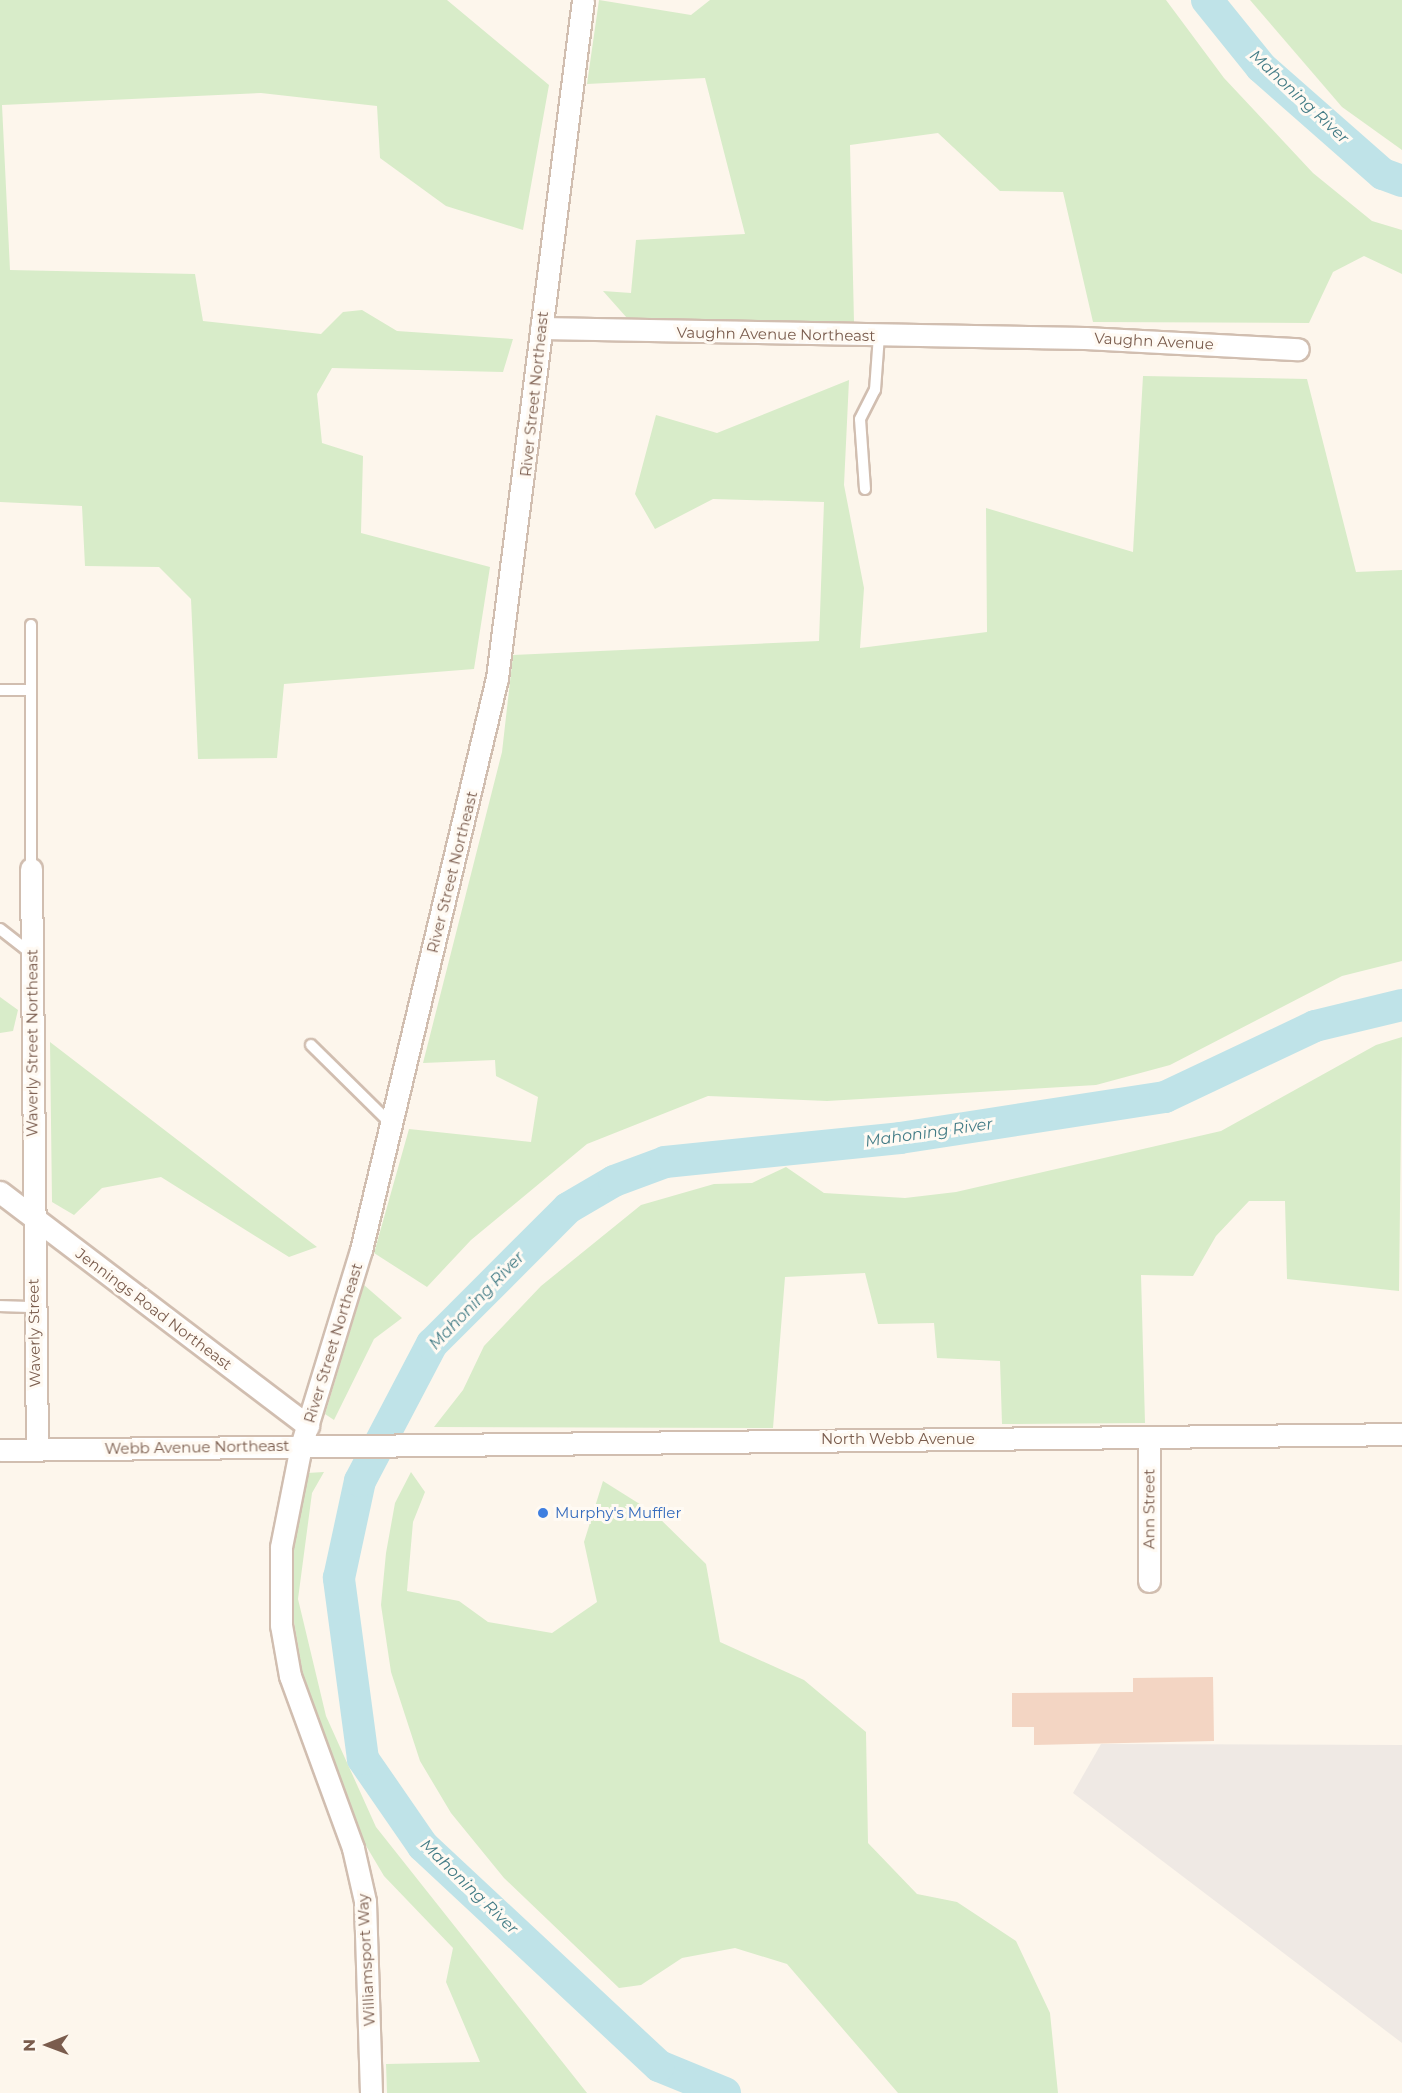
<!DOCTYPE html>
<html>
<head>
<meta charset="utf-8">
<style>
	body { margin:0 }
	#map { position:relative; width:1402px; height:2093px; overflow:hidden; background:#fdf6ec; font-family:Montserrat,sans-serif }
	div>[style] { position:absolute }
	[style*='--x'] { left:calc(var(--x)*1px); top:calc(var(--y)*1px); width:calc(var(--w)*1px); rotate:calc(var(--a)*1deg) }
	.industrial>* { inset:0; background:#efe9e4 }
	.green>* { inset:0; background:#d8ecc9 }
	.river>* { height:32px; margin:-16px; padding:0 16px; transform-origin:16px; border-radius:16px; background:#bfe3e8 }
	.building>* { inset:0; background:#f3d5c3 }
	.roads { filter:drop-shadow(2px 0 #d1beb0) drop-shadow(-2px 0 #d1beb0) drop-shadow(0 2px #d1beb0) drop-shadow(0 -2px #d1beb0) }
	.service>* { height:10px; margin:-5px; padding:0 5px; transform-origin:5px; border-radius:5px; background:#fff }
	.minor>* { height:21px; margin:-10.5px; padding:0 10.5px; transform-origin:10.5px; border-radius:10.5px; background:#fff }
	.dots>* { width:16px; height:16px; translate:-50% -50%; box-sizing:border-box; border:3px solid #fffaf3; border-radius:50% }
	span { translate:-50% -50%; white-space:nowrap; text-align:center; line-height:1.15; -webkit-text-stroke:6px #fffaf3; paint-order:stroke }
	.street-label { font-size:15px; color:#7a5c4d }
	.shop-label { font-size:15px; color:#366cbe }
	.left { translate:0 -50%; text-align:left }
	.water-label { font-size:16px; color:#437c86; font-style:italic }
	.north { position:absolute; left:18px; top:2015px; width:60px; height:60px; -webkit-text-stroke:4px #fffaf3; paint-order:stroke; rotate:269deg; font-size:16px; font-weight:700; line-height:24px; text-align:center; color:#7a5c4d }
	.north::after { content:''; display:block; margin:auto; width:21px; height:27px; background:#7a5c4d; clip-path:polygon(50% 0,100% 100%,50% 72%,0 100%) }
</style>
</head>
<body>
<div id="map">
	<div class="industrial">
		<i style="clip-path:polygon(1101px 1744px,1402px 1745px,1402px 2043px,1073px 1793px)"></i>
	</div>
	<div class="green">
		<i style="clip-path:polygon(0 0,447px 0,549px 85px,523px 230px,446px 206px,380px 158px,377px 106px,261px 93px,2px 105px,10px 270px,195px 274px,203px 321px,321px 334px,343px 312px,362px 310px,397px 331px,513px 339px,503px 372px,332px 368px,317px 394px,322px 443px,363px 456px,361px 533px,490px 567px,474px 669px,284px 684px,277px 758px,198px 759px,191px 599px,159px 567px,85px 566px,82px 506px,0 502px)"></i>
		<i style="clip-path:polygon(599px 0,691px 15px,710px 0,1166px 0,1224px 78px,1313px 173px,1372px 221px,1402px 230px,1402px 274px,1364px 256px,1333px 272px,1309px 323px,1093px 322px,1063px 192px,1000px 191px,938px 133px,850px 145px,854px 322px,627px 318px,603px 291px,631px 293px,636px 240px,745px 234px,705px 78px,587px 84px)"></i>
		<i style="clip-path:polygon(1250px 0,1402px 0,1402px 150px,1342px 107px)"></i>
		<i style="clip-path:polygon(1143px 376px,1307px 379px,1356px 572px,1402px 570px,1402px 961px,1342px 976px,1170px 1065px,1096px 1085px,827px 1101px,708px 1096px,587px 1144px,471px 1240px,427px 1287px,374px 1253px,409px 1129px,531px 1142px,538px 1097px,496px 1076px,495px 1060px,423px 1063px,502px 752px,513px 655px,819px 641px,824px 502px,713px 499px,655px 529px,635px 494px,656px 415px,717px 433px,849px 380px,844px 485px,864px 588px,860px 648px,987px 632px,986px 508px,1133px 552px)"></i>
		<i style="clip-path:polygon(0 997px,18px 1010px,13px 1031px,0 1033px)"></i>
		<i style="clip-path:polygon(1402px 1037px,1399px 1291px,1287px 1279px,1285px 1201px,1249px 1201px,1216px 1236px,1193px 1276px,1141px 1275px,1145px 1423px,1002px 1424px,1000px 1361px,937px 1358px,934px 1323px,878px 1324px,865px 1273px,785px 1277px,773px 1428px,434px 1427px,463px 1390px,484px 1346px,541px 1286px,641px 1205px,714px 1184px,752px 1183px,786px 1167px,824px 1193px,905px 1198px,956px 1192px,1221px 1131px,1376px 1045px)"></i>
		<i style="clip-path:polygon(50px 1042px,317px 1247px,289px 1257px,161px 1177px,102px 1188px,74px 1215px,52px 1202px)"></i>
		<i style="clip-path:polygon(364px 1285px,402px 1318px,374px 1339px,334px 1420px,325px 1414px)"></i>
		<i style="clip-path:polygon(324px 1472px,312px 1493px,298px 1599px,326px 1716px,376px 1827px,587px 2093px,387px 2093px,386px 2064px,480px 2062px,446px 1982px,453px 1948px,384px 1876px,362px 1839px,309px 1711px,288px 1587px,299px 1495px,307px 1473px)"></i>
		<i style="clip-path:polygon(411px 1472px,425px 1492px,413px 1522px,407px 1591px,459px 1601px,488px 1622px,552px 1633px,597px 1602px,584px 1542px,603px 1481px,654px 1513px,706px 1564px,720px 1642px,804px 1680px,866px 1732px,868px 1843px,917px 1894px,957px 1902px,1016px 1941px,1050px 2013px,1058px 2093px,898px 2093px,787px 1964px,735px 1948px,682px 1958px,641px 1985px,619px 1988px,504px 1878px,451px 1813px,420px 1761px,391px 1672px,381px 1605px,386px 1553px,395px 1503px)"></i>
	</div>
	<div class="river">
		<i style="--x:1207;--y:0;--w:86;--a:51.1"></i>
		<i style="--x:1261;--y:67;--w:162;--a:41.3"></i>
		<i style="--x:1383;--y:174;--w:20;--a:20"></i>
		<i style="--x:725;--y:2093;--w:71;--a:-157.8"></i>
		<i style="--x:659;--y:2066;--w:323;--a:-137"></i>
		<i style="--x:423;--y:1846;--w:106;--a:-124.6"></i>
		<i style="--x:363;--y:1759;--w:183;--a:-97.6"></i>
		<i style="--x:339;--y:1578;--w:99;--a:-77.8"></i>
		<i style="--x:360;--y:1481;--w:155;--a:-62.3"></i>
		<i style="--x:432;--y:1344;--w:192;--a:-45"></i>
		<i style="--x:568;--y:1208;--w:53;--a:-30.4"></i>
		<i style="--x:614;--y:1181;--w:54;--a:-20.4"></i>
		<i style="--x:665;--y:1162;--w:236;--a:-5.8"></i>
		<i style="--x:900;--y:1138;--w:268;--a:-8.8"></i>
		<i style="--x:1165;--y:1097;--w:166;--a:-25.3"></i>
		<i style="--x:1315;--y:1026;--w:89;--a:-13.6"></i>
	</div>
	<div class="building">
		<i style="clip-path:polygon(1213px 1677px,1214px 1741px,1034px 1745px,1034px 1727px,1012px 1727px,1012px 1693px,1133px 1692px,1133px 1678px)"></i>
	</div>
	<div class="roads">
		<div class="service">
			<i style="--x:865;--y:489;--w:70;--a:-94.1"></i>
			<i style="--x:860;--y:419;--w:33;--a:-63"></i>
			<i style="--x:875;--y:390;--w:55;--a:-85.8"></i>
			<i style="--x:0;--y:690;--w:31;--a:0"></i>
			<i style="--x:31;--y:869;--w:244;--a:-90"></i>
			<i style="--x:0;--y:929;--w:39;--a:38"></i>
			<i style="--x:311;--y:1045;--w:112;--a:44.6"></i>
			<i style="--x:0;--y:1306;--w:32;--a:2"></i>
		</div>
		<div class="minor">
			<i style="--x:541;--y:328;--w:544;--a:1.05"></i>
			<i style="--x:1085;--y:338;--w:213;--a:3"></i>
			<i style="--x:31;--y:869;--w:580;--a:89.41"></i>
			<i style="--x:0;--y:1192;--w:387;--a:37.2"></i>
			<i style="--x:1149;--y:1437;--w:144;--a:90"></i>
			<i style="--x:0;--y:1450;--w:1402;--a:-0.65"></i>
			<i style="--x:371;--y:2093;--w:192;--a:-91.8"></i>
			<i style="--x:365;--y:1901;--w:54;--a:-102.8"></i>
			<i style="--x:353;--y:1848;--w:183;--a:-110.1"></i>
			<i style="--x:290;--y:1676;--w:52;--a:-100"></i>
			<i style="--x:281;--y:1625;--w:78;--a:-90"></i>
			<i style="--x:281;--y:1547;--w:103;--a:-78.8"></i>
			<i style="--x:301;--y:1446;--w:205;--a:-73"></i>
			<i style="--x:361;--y:1250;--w:588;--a:-76.63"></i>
			<i style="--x:497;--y:678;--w:683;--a:-82.77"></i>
		</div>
	</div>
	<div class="dots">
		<i style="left:543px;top:1513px;background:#3f7fe0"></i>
	</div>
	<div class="street-label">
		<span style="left:776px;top:334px;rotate:1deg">Vaughn Avenue Northeast</span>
		<span style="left:1154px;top:341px;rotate:3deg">Vaughn Avenue</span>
		<span style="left:534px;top:394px;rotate:-84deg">River Street Northeast</span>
		<span style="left:452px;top:872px;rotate:-76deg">River Street Northeast</span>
		<span style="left:32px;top:1043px;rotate:-90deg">Waverly Street Northeast</span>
		<span style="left:154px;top:1309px;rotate:37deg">Jennings Road Northeast</span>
		<span style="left:34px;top:1333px;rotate:-91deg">Waverly Street</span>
		<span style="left:333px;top:1343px;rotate:-73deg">River Street Northeast</span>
		<span style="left:898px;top:1439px">North Webb Avenue</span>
		<span style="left:197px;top:1447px;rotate:-1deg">Webb Avenue Northeast</span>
		<span style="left:1149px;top:1509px;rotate:-90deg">Ann Street</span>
		<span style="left:366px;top:1960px;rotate:-93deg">Williamsport Way</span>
	</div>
	<div class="shop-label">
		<span class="left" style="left:555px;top:1513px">Murphy's Muffler</span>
	</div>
	<div class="water-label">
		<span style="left:1299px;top:97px;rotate:43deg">Mahoning River</span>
		<span style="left:929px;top:1133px;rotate:-8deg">Mahoning River</span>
		<span style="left:477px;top:1301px;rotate:-46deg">Mahoning River</span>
		<span style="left:469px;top:1887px;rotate:44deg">Mahoning River</span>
	</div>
	<div class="north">N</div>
</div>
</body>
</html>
